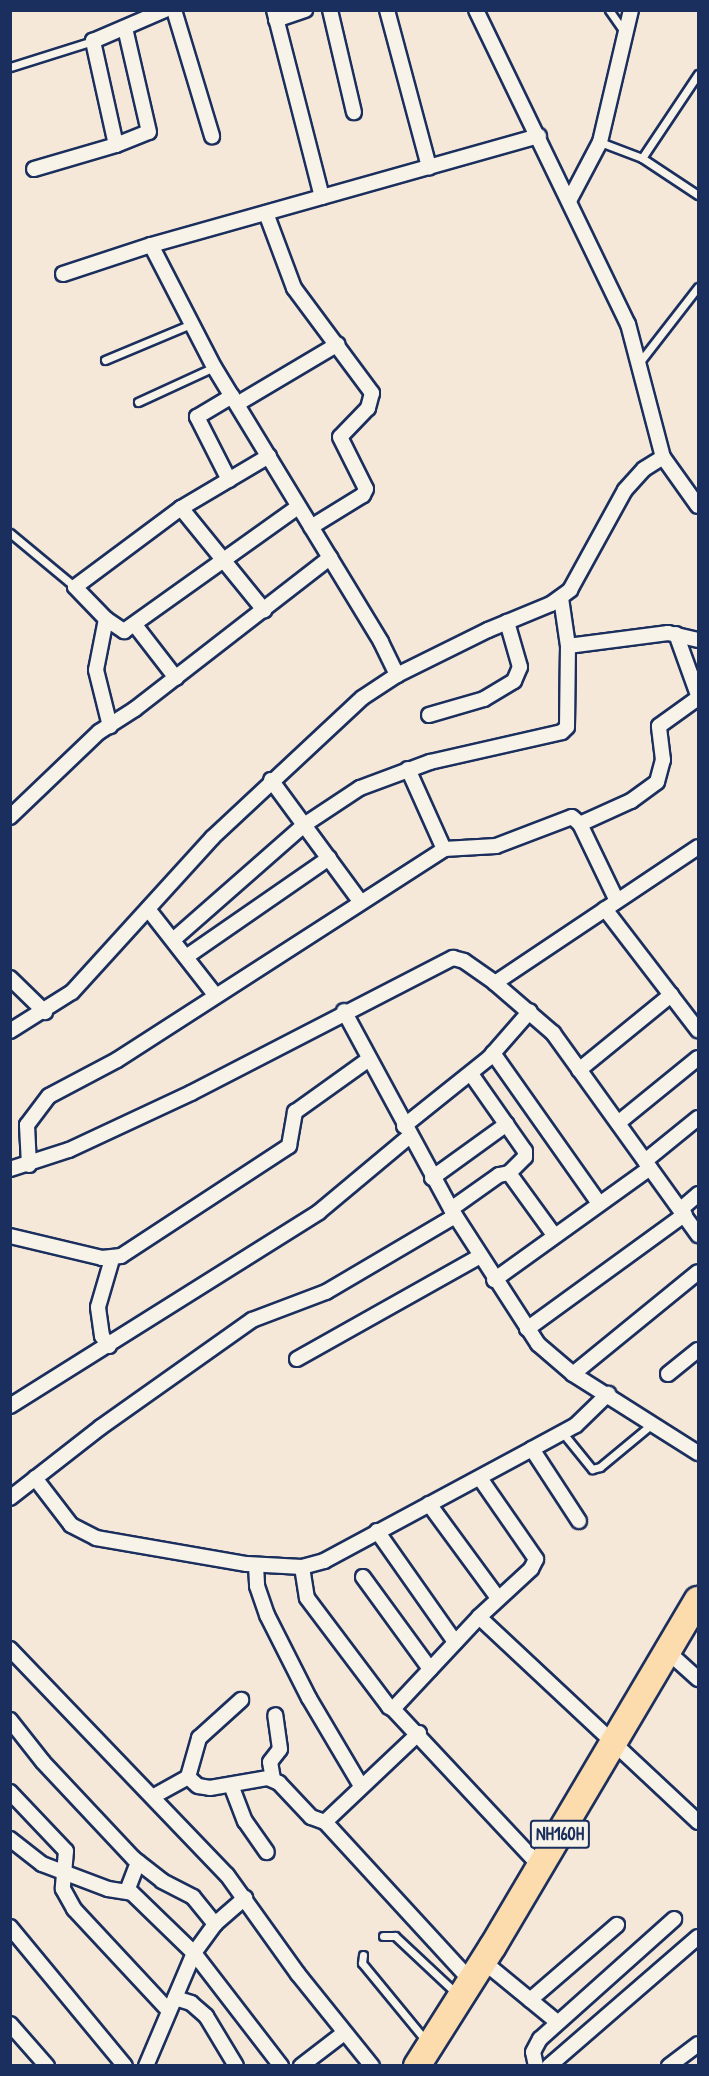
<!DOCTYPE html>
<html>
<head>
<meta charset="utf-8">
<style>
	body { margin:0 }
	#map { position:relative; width:709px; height:2076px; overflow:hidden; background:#f5e8d9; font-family:"Patrick Hand",sans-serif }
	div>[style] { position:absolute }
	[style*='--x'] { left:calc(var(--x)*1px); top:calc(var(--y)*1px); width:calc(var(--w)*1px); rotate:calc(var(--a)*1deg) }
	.roads { filter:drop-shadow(2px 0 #1b2f5e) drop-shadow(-2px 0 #1b2f5e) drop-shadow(0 2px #1b2f5e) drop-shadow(0 -2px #1b2f5e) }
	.lane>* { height:7px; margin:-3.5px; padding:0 3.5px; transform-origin:3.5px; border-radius:3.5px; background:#f7f3e8 }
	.street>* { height:14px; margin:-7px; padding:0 7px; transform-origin:7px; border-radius:7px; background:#f7f3e8 }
	.highway>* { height:26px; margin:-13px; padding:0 13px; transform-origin:13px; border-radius:13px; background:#fcdcac }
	span { translate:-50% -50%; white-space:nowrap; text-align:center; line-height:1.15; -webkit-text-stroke:4.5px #f7f3e8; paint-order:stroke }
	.shield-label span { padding:2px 4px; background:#f7f3e8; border:2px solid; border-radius:4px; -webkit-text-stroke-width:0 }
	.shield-label { font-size:18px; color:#1b2f5e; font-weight:700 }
	.frame { position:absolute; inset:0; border:12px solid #1b2f5e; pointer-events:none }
</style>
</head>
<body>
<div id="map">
	<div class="roads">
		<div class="lane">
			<i style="--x:609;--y:10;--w:28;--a:55"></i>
			<i style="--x:10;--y:67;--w:87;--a:-17.4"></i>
			<i style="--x:600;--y:142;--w:45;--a:20.9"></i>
			<i style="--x:642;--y:158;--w:67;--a:33.5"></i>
			<i style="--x:642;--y:158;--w:101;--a:-56.3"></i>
			<i style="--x:105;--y:360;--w:93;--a:-22.7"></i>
			<i style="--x:639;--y:363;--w:96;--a:-52.2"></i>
			<i style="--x:138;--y:402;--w:84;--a:-24.7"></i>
			<i style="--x:10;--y:533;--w:85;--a:39.7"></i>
			<i style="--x:562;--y:1432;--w:48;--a:51"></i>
			<i style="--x:592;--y:1469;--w:8;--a:-14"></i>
			<i style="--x:600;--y:1467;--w:67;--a:-39.6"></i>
			<i style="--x:383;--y:1936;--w:12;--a:0"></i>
			<i style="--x:395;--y:1936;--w:85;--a:43.1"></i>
			<i style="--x:363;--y:1955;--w:8;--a:97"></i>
			<i style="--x:362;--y:1963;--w:101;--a:50.6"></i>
		</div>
		<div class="street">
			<i style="--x:174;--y:10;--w:132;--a:73.2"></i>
			<i style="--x:274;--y:10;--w:193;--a:75.6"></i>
			<i style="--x:330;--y:10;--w:105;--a:76.8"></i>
			<i style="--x:387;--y:10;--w:163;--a:75"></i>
			<i style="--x:476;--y:10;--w:349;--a:64.2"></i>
			<i style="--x:628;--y:324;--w:138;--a:75.3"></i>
			<i style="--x:663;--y:457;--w:60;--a:54.5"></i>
			<i style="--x:276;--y:20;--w:31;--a:-19"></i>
			<i style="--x:116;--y:145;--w:35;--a:-22"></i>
			<i style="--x:149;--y:132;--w:107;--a:-103"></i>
			<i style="--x:34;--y:169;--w:85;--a:-16.3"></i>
			<i style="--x:116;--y:145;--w:107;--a:-102.5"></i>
			<i style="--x:93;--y:41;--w:78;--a:-23.3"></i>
			<i style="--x:570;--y:199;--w:64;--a:-62.2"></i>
			<i style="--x:600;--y:142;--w:136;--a:-76.8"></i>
			<i style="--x:266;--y:213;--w:80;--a:69.5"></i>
			<i style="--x:294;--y:288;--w:131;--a:53.4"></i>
			<i style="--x:372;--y:393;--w:16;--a:105"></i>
			<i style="--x:368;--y:408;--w:40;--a:134"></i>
			<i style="--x:340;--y:437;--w:58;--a:63.4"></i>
			<i style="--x:366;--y:489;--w:7;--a:117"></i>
			<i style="--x:363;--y:495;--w:61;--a:148.4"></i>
			<i style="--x:151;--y:245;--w:137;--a:62.7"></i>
			<i style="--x:214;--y:367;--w:322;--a:58.7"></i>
			<i style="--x:381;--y:642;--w:37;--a:64"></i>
			<i style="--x:63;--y:274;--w:93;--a:-18.2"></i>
			<i style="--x:151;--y:245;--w:403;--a:-15.7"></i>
			<i style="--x:237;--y:404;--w:117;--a:-30.7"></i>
			<i style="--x:269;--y:456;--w:102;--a:149.4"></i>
			<i style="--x:181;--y:508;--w:132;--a:143.3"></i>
			<i style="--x:75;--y:587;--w:45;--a:45.9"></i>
			<i style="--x:106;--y:619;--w:22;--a:34"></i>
			<i style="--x:124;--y:631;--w:214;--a:-35.5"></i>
			<i style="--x:229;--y:480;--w:71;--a:-116.9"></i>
			<i style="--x:197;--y:417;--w:41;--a:-31"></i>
			<i style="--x:181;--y:508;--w:132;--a:50.9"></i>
			<i style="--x:106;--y:619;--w:52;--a:101.1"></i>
			<i style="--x:96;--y:670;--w:58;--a:76"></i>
			<i style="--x:135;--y:625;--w:67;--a:52.3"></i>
			<i style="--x:676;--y:634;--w:65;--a:70.2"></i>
			<i style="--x:568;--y:646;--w:101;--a:-7.4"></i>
			<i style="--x:668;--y:633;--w:31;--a:13"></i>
			<i style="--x:429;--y:715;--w:57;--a:-16.2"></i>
			<i style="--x:484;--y:699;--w:35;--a:-31"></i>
			<i style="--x:514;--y:681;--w:15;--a:-67"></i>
			<i style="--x:520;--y:667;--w:47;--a:-106.1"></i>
			<i style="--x:408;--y:769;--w:88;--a:65.8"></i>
			<i style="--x:271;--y:780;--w:150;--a:53.7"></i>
			<i style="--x:10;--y:817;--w:123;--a:-43.7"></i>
			<i style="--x:99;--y:732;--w:43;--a:-32.6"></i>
			<i style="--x:135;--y:709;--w:247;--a:-37.8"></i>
			<i style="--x:580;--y:824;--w:56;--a:-24.3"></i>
			<i style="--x:631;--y:801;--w:32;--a:-36"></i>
			<i style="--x:657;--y:782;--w:23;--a:-75"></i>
			<i style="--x:663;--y:760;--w:34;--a:-97"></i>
			<i style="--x:659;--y:726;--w:48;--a:-35.7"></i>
			<i style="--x:148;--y:909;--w:110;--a:52"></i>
			<i style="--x:605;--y:909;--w:153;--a:52.5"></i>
			<i style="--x:173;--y:940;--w:174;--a:-41.3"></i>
			<i style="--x:304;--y:825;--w:67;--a:-33.5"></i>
			<i style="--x:360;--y:788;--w:75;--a:-20.4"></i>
			<i style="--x:430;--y:762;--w:135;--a:-12.8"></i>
			<i style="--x:562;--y:732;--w:7;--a:-45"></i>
			<i style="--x:567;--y:727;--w:81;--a:-89.3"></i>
			<i style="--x:568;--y:646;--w:49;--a:-98.3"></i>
			<i style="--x:186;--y:957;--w:174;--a:-34.7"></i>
			<i style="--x:10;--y:978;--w:49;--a:44.2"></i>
			<i style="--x:495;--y:983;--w:77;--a:40.8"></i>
			<i style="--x:553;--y:1033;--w:249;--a:54.3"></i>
			<i style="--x:344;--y:1011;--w:225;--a:61.6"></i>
			<i style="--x:451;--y:1209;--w:161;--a:57.2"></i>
			<i style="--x:538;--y:1344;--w:46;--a:40.6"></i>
			<i style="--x:573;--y:1374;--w:148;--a:32.3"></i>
			<i style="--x:10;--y:1031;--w:73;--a:-32.2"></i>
			<i style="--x:72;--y:992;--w:208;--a:-47.7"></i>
			<i style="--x:212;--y:838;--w:205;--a:-43"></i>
			<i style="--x:362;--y:698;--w:42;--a:-33.3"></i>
			<i style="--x:397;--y:675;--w:102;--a:-26.3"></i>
			<i style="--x:488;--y:630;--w:68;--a:-22.4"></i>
			<i style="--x:551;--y:604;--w:24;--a:-36"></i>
			<i style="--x:570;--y:590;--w:114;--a:-61.2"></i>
			<i style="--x:625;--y:490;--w:28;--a:-48"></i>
			<i style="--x:644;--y:469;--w:22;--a:-32"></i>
			<i style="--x:493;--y:1053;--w:184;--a:54.8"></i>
			<i style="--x:579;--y:1070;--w:119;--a:-39.2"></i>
			<i style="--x:471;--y:1074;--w:94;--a:55"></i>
			<i style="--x:525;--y:1151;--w:6;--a:90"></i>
			<i style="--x:525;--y:1157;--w:23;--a:135"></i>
			<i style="--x:618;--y:1123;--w:103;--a:-39.1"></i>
			<i style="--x:404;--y:1126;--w:109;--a:-38.7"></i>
			<i style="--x:489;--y:1058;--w:62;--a:-48.9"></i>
			<i style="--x:645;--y:1161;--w:68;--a:-39.1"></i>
			<i style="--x:29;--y:1165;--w:40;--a:-92.9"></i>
			<i style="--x:27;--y:1125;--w:36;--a:-53"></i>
			<i style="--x:49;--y:1096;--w:77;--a:-27.9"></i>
			<i style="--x:117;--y:1060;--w:389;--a:-32.8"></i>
			<i style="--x:444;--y:849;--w:52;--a:-3.3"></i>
			<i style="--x:496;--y:846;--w:81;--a:-20.9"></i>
			<i style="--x:572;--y:817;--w:11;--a:41"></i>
			<i style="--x:580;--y:824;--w:85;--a:64.3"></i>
			<i style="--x:10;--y:1169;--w:62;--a:-17.9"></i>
			<i style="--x:69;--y:1150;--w:135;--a:-25"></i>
			<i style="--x:191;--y:1093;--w:295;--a:-27.3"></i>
			<i style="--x:453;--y:958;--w:11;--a:15"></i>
			<i style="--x:464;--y:961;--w:38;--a:35"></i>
			<i style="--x:495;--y:983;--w:244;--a:-33.8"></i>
			<i style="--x:432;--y:1178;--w:92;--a:-35.8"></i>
			<i style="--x:451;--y:1209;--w:59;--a:-35.3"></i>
			<i style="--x:499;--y:1175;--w:10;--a:-11"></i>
			<i style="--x:509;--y:1173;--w:77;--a:54"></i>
			<i style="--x:681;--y:1209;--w:23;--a:-41"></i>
			<i style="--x:10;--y:1236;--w:95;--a:13.4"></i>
			<i style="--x:102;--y:1258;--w:19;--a:-6"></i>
			<i style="--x:121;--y:1256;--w:201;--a:-33.2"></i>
			<i style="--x:289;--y:1146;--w:35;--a:-80"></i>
			<i style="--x:295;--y:1112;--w:91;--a:-35.6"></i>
			<i style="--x:494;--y:1280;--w:192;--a:-35.7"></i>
			<i style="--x:527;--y:1329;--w:195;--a:-36"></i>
			<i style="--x:109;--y:1346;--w:12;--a:-125"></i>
			<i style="--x:102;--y:1336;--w:29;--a:-98"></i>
			<i style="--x:98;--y:1307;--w:50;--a:-73.7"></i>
			<i style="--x:297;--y:1359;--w:209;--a:-29.3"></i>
			<i style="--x:573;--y:1374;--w:161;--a:-39.2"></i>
			<i style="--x:668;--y:1374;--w:38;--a:-39"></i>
			<i style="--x:10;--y:1406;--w:365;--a:-32.1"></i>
			<i style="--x:319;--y:1212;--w:119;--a:-39.9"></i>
			<i style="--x:532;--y:1449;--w:86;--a:56.9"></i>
			<i style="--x:35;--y:1478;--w:59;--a:52.5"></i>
			<i style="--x:71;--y:1525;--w:28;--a:27"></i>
			<i style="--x:96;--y:1538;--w:153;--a:9.8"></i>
			<i style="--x:247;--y:1564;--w:55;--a:3.1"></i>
			<i style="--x:302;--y:1567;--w:23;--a:-15"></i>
			<i style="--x:324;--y:1561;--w:236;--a:-28.3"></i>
			<i style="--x:532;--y:1449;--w:50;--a:-28.6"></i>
			<i style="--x:576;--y:1425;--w:45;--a:-44.1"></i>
			<i style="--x:10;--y:1498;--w:115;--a:-38"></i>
			<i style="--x:101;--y:1427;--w:185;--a:-35.3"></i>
			<i style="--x:252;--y:1320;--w:79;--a:-20.7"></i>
			<i style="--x:326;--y:1292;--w:150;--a:-30.5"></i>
			<i style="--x:429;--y:1504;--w:117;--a:53.7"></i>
			<i style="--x:377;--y:1531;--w:136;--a:54.9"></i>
			<i style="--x:256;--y:1565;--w:21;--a:87"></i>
			<i style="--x:257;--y:1586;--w:31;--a:71"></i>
			<i style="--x:267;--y:1615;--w:93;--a:63.2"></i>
			<i style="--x:309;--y:1698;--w:102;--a:59.4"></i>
			<i style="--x:302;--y:1567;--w:31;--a:81"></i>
			<i style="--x:307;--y:1598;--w:136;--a:53"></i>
			<i style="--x:389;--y:1707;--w:4;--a:27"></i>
			<i style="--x:393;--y:1709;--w:126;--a:-46.9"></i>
			<i style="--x:479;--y:1617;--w:300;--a:43.1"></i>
			<i style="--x:363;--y:1577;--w:114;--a:53.9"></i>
			<i style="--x:479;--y:1617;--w:71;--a:-42.7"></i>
			<i style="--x:531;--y:1569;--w:11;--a:-63"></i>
			<i style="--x:536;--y:1559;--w:98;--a:-124.7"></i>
			<i style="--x:10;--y:1649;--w:313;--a:46.2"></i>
			<i style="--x:227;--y:1875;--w:122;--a:54.4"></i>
			<i style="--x:298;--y:1974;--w:118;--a:51.2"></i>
			<i style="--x:667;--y:1651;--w:42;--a:42.1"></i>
			<i style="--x:393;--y:1709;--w:215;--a:46.9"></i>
			<i style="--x:10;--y:1720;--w:53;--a:51.8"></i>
			<i style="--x:43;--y:1762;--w:132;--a:46.8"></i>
			<i style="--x:133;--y:1858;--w:37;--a:38"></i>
			<i style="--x:162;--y:1881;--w:35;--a:27"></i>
			<i style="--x:193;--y:1897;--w:35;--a:51"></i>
			<i style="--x:419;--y:1733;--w:129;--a:136.6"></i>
			<i style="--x:325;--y:1822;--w:216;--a:47.4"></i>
			<i style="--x:188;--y:1777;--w:41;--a:-74.2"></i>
			<i style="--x:199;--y:1738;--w:57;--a:-42.1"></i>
			<i style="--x:273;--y:1779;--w:17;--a:-100"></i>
			<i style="--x:270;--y:1762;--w:16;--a:-52"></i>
			<i style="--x:280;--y:1749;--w:34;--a:-98"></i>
			<i style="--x:231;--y:1785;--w:39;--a:69"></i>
			<i style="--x:245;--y:1821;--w:38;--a:55"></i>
			<i style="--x:10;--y:1792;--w:81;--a:46.5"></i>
			<i style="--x:66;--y:1851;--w:38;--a:95"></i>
			<i style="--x:63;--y:1889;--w:23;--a:61"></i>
			<i style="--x:74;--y:1909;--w:139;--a:47"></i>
			<i style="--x:154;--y:1796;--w:39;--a:-29"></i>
			<i style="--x:188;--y:1777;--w:13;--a:42"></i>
			<i style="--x:198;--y:1786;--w:12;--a:9"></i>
			<i style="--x:210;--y:1788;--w:59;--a:-9.8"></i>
			<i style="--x:268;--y:1778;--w:12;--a:24"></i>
			<i style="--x:279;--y:1783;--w:47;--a:46.7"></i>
			<i style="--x:311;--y:1817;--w:15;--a:20"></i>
			<i style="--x:10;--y:1839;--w:41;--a:38"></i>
			<i style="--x:42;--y:1864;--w:71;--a:20.7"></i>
			<i style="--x:108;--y:1889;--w:24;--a:9"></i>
			<i style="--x:132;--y:1893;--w:86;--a:44.1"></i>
			<i style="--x:194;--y:1953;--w:143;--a:52.4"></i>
			<i style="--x:127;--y:1891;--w:31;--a:-69"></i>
			<i style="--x:10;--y:1927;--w:180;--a:50.4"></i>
			<i style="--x:484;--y:1962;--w:94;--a:39.4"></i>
			<i style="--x:175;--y:1998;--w:17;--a:17"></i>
			<i style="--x:191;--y:2003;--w:20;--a:41"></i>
			<i style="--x:206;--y:2016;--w:58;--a:59"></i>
			<i style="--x:530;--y:2000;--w:115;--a:-40.8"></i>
			<i style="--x:10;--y:2024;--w:56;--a:48.6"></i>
			<i style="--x:146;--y:2066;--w:123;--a:-67"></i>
			<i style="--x:194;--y:1953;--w:36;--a:-54"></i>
			<i style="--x:215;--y:1924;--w:40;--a:-41"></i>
			<i style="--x:301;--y:2066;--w:54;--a:-37.5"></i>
			<i style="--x:536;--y:2066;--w:14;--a:-102"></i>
			<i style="--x:533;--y:2052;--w:15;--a:-62"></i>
			<i style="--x:540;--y:2039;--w:180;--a:-41.8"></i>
			<i style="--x:549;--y:2066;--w:197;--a:-40.9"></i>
			<i style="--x:669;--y:2066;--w:36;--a:-37"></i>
		</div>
		<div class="highway">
			<i style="--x:417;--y:2066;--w:142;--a:-57.7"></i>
			<i style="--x:493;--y:1946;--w:402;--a:-59.4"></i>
		</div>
	</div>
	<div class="shield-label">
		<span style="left:560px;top:1834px">NH160H</span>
	</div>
	<div class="frame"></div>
</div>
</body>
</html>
